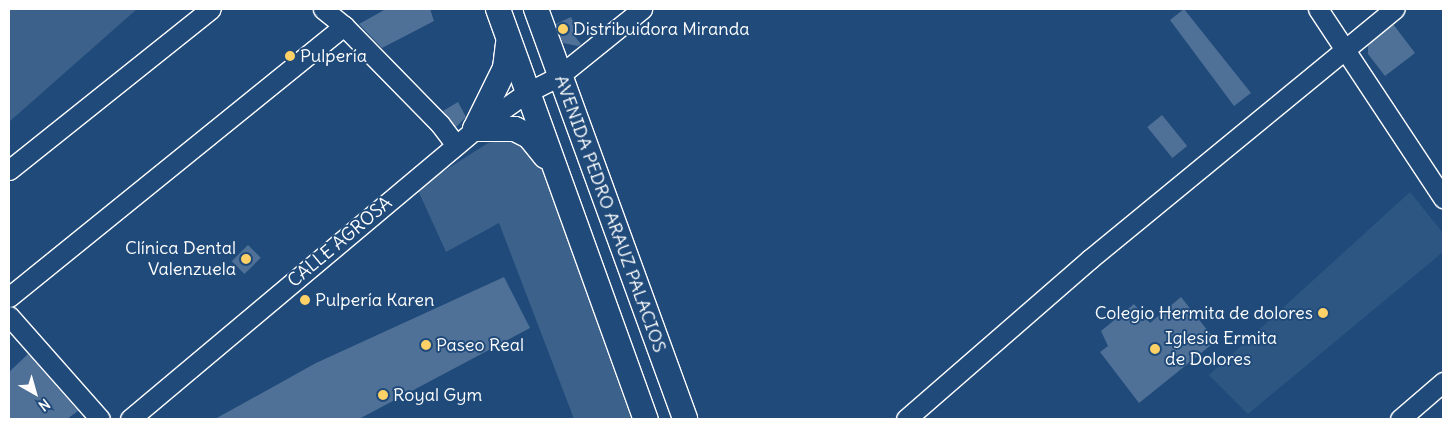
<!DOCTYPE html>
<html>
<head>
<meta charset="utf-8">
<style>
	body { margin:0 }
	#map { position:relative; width:1452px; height:428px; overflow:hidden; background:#1f4a7a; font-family:Delius,sans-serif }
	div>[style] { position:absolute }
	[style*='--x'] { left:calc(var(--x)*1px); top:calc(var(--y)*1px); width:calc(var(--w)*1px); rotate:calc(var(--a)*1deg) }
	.built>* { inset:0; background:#2e5683 }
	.green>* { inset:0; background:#3c618b }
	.building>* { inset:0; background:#507197; transform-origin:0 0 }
	.roads { filter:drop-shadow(1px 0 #fff) drop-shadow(-1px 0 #fff) drop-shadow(0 1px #fff) drop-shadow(0 -1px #fff) }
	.minor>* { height:19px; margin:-9.5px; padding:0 9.5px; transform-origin:9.5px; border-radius:9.5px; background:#1f4a7a }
	.tertiary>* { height:24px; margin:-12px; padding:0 12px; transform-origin:12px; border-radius:12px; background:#1f4a7a }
	.dots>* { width:14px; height:14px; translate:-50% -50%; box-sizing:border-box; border:2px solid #1f4a7a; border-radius:50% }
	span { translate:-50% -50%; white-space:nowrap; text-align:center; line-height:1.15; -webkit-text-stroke:4px #1f4a7a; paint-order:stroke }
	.poi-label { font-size:18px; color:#fff }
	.left { translate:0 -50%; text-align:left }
	.right { translate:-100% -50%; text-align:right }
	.street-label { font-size:18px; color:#fff }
	.frame { position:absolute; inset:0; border:10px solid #fff; pointer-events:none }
	.north { position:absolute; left:10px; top:368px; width:50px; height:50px; -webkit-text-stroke:4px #1f4a7a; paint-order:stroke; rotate:142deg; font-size:14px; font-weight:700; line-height:20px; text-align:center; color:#fff }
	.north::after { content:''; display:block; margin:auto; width:18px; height:22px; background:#fff; clip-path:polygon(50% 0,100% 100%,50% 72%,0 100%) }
</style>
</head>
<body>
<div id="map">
	<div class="built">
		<i style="clip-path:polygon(1410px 192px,1443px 233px,1443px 252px,1248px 414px,1209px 375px)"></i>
	</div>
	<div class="green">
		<i style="clip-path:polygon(9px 9px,137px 9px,9px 122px)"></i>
		<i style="clip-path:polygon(509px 139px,527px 146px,542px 167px,631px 419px,574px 419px,499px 223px,446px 252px,417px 188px,488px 143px)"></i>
	</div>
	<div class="building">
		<i style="clip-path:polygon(386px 9px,430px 9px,434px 21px,382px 48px,359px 24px)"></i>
		<i style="clip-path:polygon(1184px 9px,1251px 93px,1234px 106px,1170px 20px)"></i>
		<i style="clip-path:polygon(571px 17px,577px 31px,573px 34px,581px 44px,578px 46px,563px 43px,556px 24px)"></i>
		<i style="clip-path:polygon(1393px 24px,1415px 53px,1385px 76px,1368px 54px,1368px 45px)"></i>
		<i style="clip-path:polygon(458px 102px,466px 117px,456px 127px,443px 111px)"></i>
		<i style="left:1162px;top:115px;width:40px;height:19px;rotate:51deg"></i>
		<i style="left:248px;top:245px;width:18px;height:23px;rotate:45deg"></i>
		<i style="clip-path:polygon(504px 277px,530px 328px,359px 419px,215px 419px,316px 363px)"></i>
		<i style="clip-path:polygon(1181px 297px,1216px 341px,1139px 403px,1100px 352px,1108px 346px,1101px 331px,1134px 304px,1150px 323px)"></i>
		<i style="clip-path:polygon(28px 354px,78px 411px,67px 419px,9px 419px,9px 372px)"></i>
	</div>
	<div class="roads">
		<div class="minor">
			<i style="--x:323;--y:9;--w:27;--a:39"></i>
			<i style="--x:1318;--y:9;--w:227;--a:56.5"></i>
			<i style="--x:9;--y:170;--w:258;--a:-38.6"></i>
			<i style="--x:9;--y:297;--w:431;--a:-39"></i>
			<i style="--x:344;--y:26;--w:137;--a:45.6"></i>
			<i style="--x:440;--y:124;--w:26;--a:53"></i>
			<i style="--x:9;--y:316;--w:137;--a:48.5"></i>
			<i style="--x:130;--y:419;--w:451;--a:-40"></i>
			<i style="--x:475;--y:129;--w:62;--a:-35.2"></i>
			<i style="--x:526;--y:93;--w:37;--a:-27"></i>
			<i style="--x:559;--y:76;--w:107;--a:-38.9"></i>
			<i style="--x:906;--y:419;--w:244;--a:-41"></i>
			<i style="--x:1090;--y:259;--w:394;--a:-39.4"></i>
			<i style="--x:1400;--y:419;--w:57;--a:-40.7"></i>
		</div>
		<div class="tertiary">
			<i style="--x:498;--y:9;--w:436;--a:70.2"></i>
			<i style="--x:536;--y:9;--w:436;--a:70"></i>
			<i style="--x:475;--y:129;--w:68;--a:-63.8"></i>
			<i style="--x:505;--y:68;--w:25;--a:-83"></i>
			<i style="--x:475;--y:129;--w:40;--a:0"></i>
			<i style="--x:515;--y:129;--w:16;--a:27"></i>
			<i style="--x:529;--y:136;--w:26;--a:51"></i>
		</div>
	</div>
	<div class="dots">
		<i style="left:563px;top:29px;background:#ffd166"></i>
		<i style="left:290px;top:56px;background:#ffd166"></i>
		<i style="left:246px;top:259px;background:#ffd166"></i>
		<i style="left:305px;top:300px;background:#ffd166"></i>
		<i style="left:1323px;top:313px;background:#ffd166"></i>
		<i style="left:426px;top:345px;background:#ffd166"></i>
		<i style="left:1155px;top:349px;background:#ffd166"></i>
		<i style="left:383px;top:395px;background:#ffd166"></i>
	</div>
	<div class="poi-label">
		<span class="left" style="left:573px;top:29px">Distribuidora Miranda</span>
		<span class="left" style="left:300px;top:56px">Pulpería</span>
		<span class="right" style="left:236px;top:259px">Clínica Dental<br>Valenzuela</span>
		<span class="left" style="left:315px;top:300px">Pulpería Karen</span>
		<span class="right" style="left:1313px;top:313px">Colegio Hermita de dolores</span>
		<span class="left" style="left:1165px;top:349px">Iglesia Ermita<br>de Dolores</span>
		<span class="left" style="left:436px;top:345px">Paseo Real</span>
		<span class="left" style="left:393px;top:395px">Royal Gym</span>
	</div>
	<div class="street-label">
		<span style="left:610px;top:214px;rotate:70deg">AVENIDA PEDRO ARAUZ PALACIOS</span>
		<span style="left:340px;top:242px;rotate:-40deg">CALLE AGROSA</span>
	</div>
	<div class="frame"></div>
	<div class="north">N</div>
</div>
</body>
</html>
